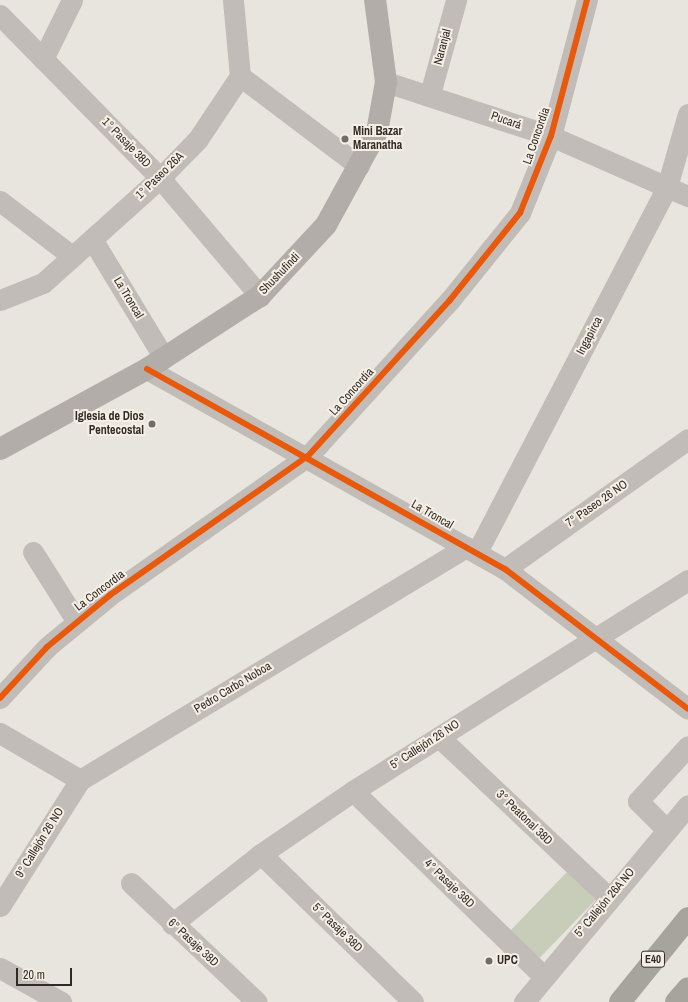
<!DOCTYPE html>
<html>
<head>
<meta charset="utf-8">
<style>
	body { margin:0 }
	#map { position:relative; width:688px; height:1002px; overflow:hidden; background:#e8e5de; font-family:"Archivo Narrow",sans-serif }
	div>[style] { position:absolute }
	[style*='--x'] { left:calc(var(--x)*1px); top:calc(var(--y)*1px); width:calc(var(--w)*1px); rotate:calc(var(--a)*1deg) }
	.green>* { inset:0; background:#c8cdba; transform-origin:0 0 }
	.street>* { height:21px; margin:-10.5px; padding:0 10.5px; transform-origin:10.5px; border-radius:10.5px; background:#c1bcb7 }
	.secondary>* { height:22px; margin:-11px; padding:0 11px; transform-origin:11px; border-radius:11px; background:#b2ada8 }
	.highway>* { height:22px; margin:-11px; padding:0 11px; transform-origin:11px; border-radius:11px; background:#a7a39d }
	.cycleway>* { height:6px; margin:-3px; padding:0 3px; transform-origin:3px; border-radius:3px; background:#e8590c }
	.dots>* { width:11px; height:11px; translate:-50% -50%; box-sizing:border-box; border:2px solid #f6efe5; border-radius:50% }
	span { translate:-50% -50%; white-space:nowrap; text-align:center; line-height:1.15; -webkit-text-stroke:4px #f6efe5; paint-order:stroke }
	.shield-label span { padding:1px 3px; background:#f6efe5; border:1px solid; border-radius:3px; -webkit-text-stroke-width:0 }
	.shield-label { font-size:11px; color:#312b27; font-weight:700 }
	.street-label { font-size:12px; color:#312b27 }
	.poi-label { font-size:12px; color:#312b27; font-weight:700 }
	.left { translate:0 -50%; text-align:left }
	.right { translate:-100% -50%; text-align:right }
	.scale { position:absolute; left:16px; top:968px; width:56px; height:18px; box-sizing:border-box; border:2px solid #312b27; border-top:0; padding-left:5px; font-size:12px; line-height:14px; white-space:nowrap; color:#312b27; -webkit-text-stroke:3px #f6efe5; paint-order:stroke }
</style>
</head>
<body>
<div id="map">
	<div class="green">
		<i style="left:567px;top:872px;width:40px;height:85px;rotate:44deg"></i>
	</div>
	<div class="street">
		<i style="--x:0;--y:15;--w:228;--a:45.5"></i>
		<i style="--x:160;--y:178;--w:155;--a:49.7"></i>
		<i style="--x:43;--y:59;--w:66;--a:-63.8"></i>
		<i style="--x:240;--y:76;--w:149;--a:37.1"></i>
		<i style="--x:386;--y:82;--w:174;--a:18.1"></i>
		<i style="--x:551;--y:136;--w:150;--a:23.7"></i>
		<i style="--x:430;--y:94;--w:98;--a:-74.5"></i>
		<i style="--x:0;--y:201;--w:91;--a:37.4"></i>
		<i style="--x:92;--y:239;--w:139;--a:58.8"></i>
		<i style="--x:0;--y:300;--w:46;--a:-21.6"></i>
		<i style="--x:43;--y:283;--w:157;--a:-41.9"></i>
		<i style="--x:160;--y:178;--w:54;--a:-45.7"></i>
		<i style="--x:198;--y:139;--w:76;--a:-56.3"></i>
		<i style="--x:240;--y:76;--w:76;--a:-95.3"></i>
		<i style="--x:147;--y:369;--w:410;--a:29.2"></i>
		<i style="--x:505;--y:569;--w:230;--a:37.4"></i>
		<i style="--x:33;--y:552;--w:83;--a:57.8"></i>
		<i style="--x:477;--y:552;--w:411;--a:-62.5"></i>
		<i style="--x:667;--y:187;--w:76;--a:-74"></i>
		<i style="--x:505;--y:569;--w:224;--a:-35.4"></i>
		<i style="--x:0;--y:698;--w:69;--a:-47.3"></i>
		<i style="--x:47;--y:647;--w:82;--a:-39.5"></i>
		<i style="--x:110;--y:595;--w:242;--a:-35.1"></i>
		<i style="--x:308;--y:456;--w:211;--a:-47.7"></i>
		<i style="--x:450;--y:300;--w:112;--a:-51.2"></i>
		<i style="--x:520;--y:213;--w:83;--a:-68.1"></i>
		<i style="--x:551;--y:136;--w:141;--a:-75.2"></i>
		<i style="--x:0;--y:733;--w:93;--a:30.4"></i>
		<i style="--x:439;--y:737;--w:234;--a:43.4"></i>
		<i style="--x:353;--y:791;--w:267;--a:44.2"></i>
		<i style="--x:667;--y:830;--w:41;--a:-135"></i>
		<i style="--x:638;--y:801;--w:74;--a:-47.7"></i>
		<i style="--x:261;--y:854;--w:212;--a:44.2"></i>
		<i style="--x:131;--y:883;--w:173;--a:43.4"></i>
		<i style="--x:0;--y:906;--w:149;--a:-57.6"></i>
		<i style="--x:80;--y:780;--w:451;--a:-31.1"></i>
		<i style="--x:172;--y:924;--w:113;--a:-38.2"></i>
		<i style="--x:261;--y:854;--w:112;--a:-34.4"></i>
		<i style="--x:353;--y:791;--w:396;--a:-32.2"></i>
		<i style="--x:0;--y:968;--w:70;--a:29.1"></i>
		<i style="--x:524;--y:1002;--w:256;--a:-50.2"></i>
	</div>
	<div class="secondary">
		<i style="--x:0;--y:449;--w:167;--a:-28.6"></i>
		<i style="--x:147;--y:369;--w:135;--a:-32.9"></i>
		<i style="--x:260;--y:296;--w:97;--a:-47.1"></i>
		<i style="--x:326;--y:225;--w:106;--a:-61.3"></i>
		<i style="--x:377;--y:132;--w:51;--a:-79.8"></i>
		<i style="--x:386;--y:82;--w:83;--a:-97.6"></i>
	</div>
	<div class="highway">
		<i style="--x:620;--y:1002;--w:108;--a:-51"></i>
		<i style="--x:676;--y:1002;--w:18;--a:-49"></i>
	</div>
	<div class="cycleway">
		<i style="--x:147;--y:369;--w:410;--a:29.2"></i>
		<i style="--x:505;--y:569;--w:230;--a:37.4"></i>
		<i style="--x:0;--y:698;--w:69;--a:-47.3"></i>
		<i style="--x:47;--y:647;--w:82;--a:-39.5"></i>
		<i style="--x:110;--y:595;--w:242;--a:-35.1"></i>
		<i style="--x:308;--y:456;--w:211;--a:-47.7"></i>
		<i style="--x:450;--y:300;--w:112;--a:-51.2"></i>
		<i style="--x:520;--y:213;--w:83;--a:-68.1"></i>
		<i style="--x:551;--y:136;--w:141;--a:-75.2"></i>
	</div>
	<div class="dots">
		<i style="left:345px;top:139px;background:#716c67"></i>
		<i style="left:152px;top:424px;background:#716c67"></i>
		<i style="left:489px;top:961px;background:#716c67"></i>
	</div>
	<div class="shield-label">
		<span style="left:653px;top:959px">E40</span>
	</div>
	<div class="street-label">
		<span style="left:443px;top:47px;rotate:-75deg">Naranjal</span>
		<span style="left:506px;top:121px;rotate:19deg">Pucará</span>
		<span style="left:537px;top:136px;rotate:-71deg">La Concordia</span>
		<span style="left:126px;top:143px;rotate:46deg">1° Pasaje 38D</span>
		<span style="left:160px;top:176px;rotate:-44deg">1° Paseo 26A</span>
		<span style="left:280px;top:274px;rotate:-46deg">Shushufindi</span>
		<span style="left:128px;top:298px;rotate:59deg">La Troncal</span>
		<span style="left:590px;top:336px;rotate:-62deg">Ingapirca</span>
		<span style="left:352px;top:392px;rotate:-48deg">La Concordia</span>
		<span style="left:597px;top:504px;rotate:-35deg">7° Paseo 26 NO</span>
		<span style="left:432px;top:515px;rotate:30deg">La Troncal</span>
		<span style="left:100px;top:591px;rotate:-37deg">La Concordia</span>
		<span style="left:233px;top:688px;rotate:-31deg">Pedro Carbo Noboa</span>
		<span style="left:425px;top:745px;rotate:-33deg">5° Callejón 26 NO</span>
		<span style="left:524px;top:818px;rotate:44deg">3° Peatonal 38D</span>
		<span style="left:40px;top:843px;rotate:-58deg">9° Callejón 26 NO</span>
		<span style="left:449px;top:884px;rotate:44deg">4° Pasaje 38D</span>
		<span style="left:605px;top:903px;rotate:-50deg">5° Callejón 26A NO</span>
		<span style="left:337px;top:928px;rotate:44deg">5° Pasaje 38D</span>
		<span style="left:193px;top:943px;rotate:43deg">6° Pasaje 38D</span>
	</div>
	<div class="poi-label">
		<span class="left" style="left:353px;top:139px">Mini Bazar<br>Maranatha</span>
		<span class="right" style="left:144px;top:424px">Iglesia de Dios<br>Pentecostal</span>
		<span class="left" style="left:497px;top:961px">UPC</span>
	</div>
	<div class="scale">20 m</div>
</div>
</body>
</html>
